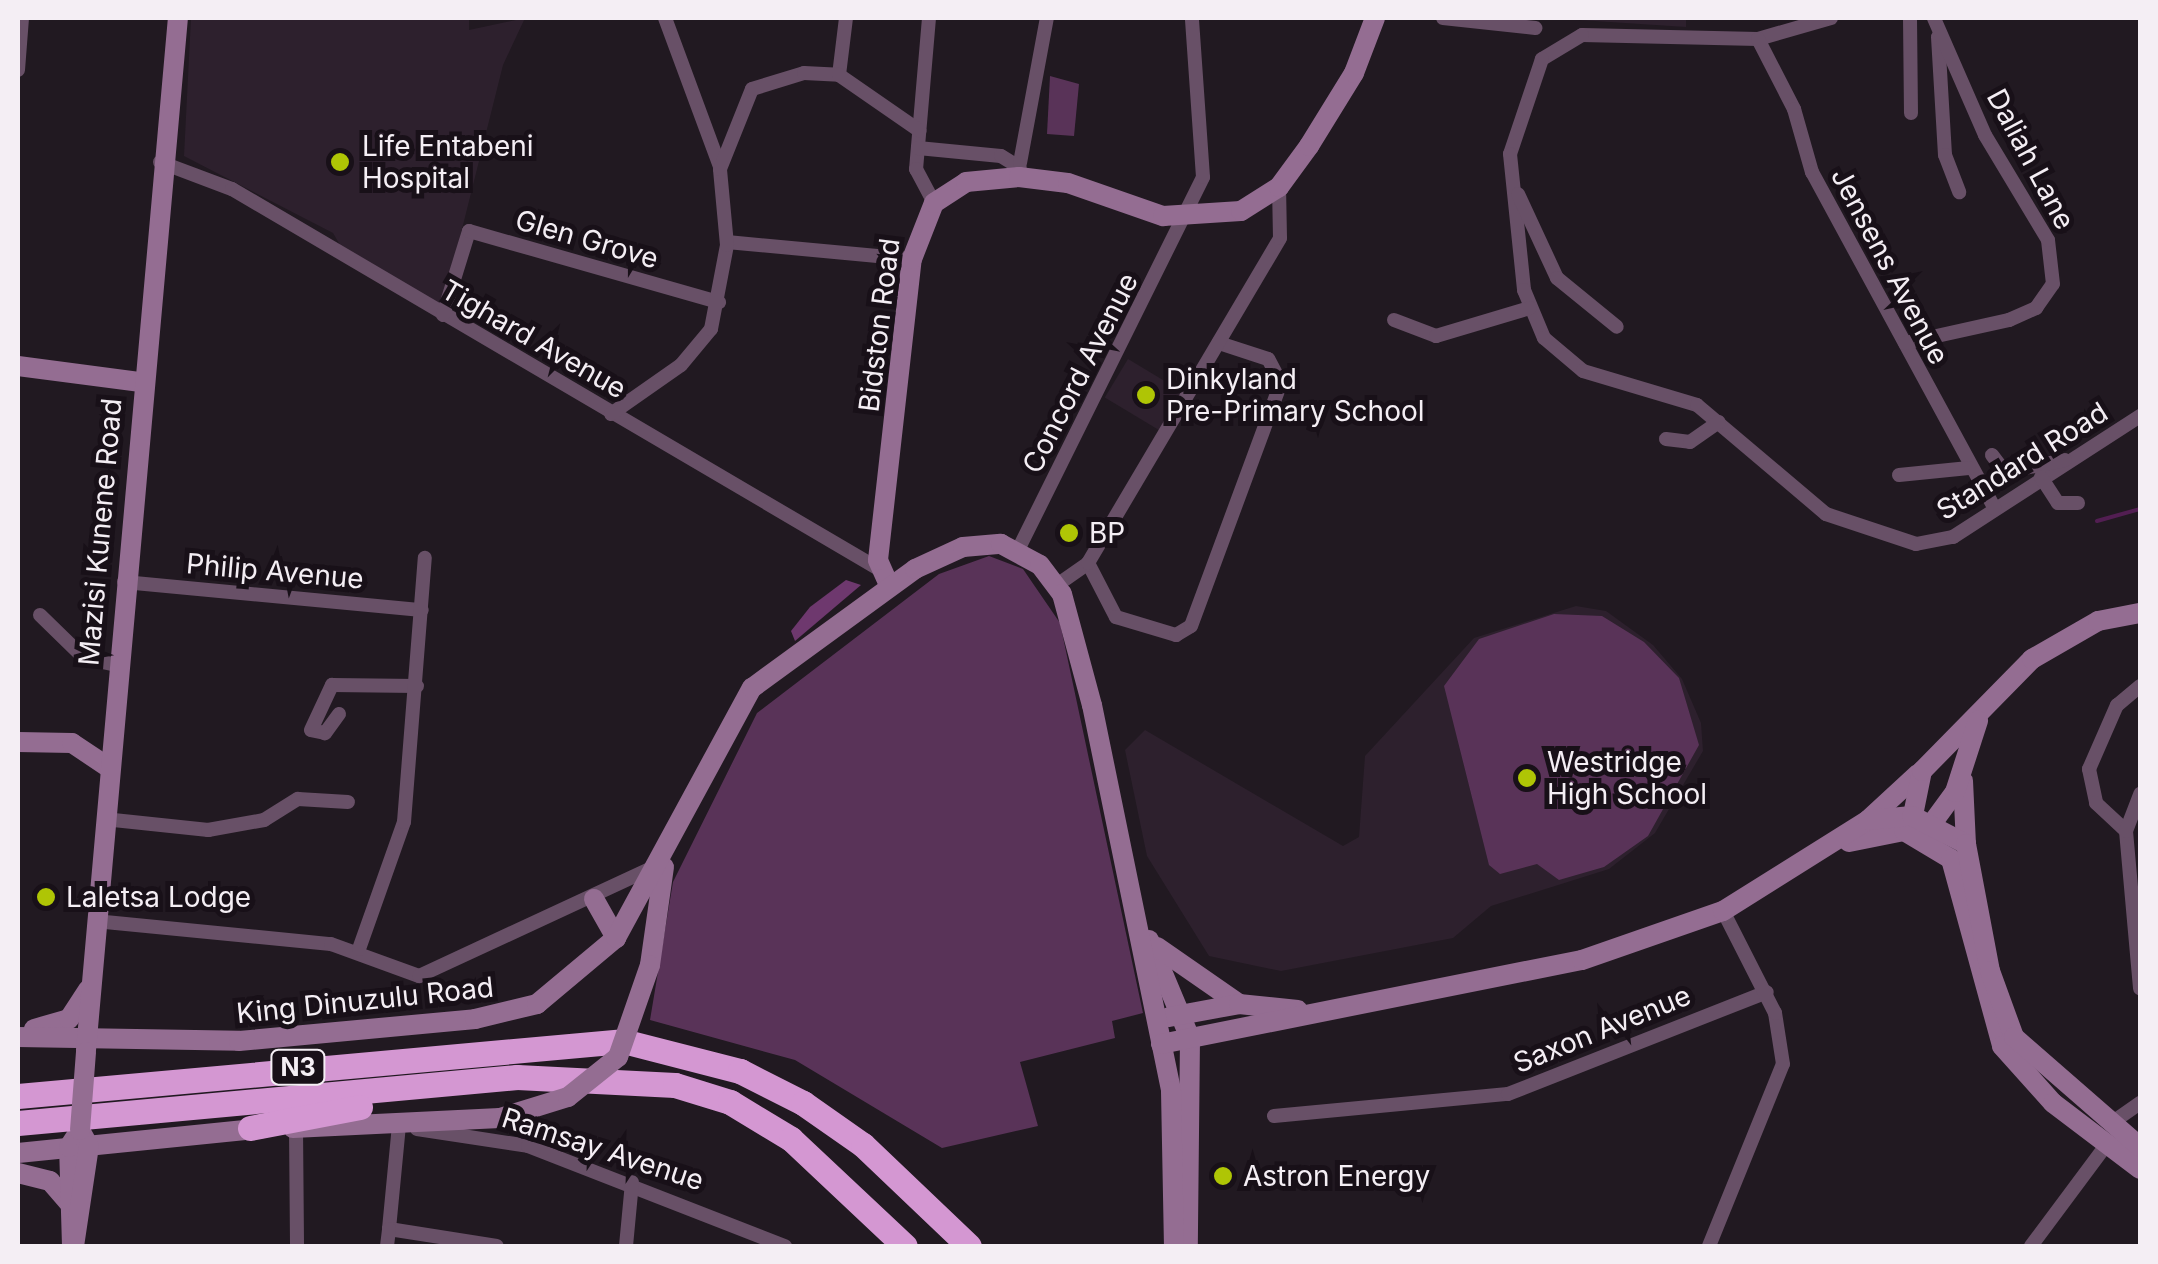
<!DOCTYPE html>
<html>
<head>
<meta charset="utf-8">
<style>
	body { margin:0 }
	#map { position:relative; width:2158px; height:1264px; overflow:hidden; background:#211921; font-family:Inter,sans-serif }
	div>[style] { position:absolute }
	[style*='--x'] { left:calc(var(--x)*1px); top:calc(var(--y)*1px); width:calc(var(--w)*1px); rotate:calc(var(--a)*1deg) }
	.built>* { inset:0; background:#2d202d; transform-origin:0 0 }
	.green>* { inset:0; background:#593358 }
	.forest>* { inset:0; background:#6e386e }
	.stream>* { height:4px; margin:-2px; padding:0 2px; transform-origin:2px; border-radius:2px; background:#521e52 }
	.street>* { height:14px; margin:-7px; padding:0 7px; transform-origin:7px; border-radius:7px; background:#685067 }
	.secondary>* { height:20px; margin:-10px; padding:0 10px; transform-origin:10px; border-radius:10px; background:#946d92 }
	.highway>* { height:25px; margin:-12.5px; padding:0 12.5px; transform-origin:12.5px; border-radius:12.5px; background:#d497d2 }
	.secondary-bridge>* { height:20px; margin:-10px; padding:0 10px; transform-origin:10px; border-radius:10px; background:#946d92 }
	.dots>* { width:28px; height:28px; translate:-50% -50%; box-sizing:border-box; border:5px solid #181018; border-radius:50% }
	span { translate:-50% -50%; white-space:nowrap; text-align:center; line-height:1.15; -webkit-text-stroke:10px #181018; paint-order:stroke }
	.shield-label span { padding:2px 8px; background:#181018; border:2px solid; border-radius:8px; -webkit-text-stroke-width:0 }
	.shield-label { font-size:25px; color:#f4eef4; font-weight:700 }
	.poi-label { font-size:28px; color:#f4eef4 }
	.left { translate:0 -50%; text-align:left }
	.street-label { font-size:28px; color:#f4eef4 }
	.frame { position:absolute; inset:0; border:20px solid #f4eef4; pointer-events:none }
</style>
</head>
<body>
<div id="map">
	<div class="built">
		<i style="clip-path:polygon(191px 18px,469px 18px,469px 30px,525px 18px,503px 65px,444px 301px,435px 304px,343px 250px,333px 233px,184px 156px)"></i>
		<i style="clip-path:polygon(1549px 18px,1686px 18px,1686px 27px)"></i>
		<i style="left:1128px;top:359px;width:65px;height:45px;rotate:31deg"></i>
		<i style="clip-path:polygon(1576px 606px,1606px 611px,1653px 645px,1682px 679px,1701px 723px,1703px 751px,1655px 833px,1609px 869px,1491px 906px,1453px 938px,1281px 971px,1209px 956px,1147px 856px,1125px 750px,1145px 730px,1343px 846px,1359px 837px,1365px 756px,1474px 638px)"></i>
	</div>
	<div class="green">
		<i style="clip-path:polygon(1050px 76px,1079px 84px,1074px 136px,1047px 134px)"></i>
		<i style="clip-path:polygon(989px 556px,1023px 569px,1060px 623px,1143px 1013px,1112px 1021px,1115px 1038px,1020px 1062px,1038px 1126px,942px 1148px,795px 1060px,650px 1020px,673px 882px,757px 713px,939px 574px)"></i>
		<i style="clip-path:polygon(1554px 614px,1602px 616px,1644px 642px,1679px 678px,1699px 745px,1648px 836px,1604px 867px,1559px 880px,1537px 864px,1500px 874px,1489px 865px,1444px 686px,1479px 639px)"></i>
	</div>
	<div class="forest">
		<i style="clip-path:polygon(846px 580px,861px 585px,795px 641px,791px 631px,810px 607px)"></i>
	</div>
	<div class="stream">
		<i style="--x:2097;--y:521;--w:45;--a:-15.6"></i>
	</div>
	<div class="street">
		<i style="--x:665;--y:18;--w:159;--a:69.7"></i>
		<i style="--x:929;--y:18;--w:152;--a:94.9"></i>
		<i style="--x:916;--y:169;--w:38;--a:62"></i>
		<i style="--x:1443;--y:18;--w:93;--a:6.2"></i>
		<i style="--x:1831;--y:18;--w:76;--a:164"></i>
		<i style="--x:1758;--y:39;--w:176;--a:-178.7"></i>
		<i style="--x:1582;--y:35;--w:47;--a:149"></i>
		<i style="--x:1542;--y:59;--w:100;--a:108.6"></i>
		<i style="--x:1510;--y:154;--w:137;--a:84.1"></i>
		<i style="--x:1524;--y:290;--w:52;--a:67.4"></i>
		<i style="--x:1544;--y:338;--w:51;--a:40.2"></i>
		<i style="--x:1583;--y:371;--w:119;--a:16.6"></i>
		<i style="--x:1697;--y:405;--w:169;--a:40.2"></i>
		<i style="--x:1826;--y:514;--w:95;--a:18.4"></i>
		<i style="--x:1916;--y:544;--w:38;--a:-11"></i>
		<i style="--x:1953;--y:537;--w:223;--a:-32.9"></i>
		<i style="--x:1910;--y:18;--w:95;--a:89.4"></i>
		<i style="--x:1938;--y:37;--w:118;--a:86.6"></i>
		<i style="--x:1945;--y:155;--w:40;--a:69"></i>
		<i style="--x:1758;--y:39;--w:79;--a:62.8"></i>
		<i style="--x:1794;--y:109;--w:66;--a:74.1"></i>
		<i style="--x:1812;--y:172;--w:383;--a:61.5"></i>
		<i style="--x:18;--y:70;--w:52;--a:-85.6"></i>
		<i style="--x:839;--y:75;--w:57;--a:-83"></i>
		<i style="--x:918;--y:148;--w:83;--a:5.5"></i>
		<i style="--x:1001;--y:156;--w:22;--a:32"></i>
		<i style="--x:160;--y:162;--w:77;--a:20.6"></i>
		<i style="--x:232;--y:189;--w:750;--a:30.43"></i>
		<i style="--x:1020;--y:163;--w:147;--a:-79.5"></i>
		<i style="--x:1518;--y:194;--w:93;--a:65.1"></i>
		<i style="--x:1557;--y:278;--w:77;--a:39.2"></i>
		<i style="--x:727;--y:242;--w:186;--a:5.3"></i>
		<i style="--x:443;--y:315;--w:88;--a:-72.8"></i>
		<i style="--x:469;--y:231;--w:260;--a:15.9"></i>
		<i style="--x:1394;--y:320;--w:45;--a:20.9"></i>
		<i style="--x:1436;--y:336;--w:98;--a:-16.6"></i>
		<i style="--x:1905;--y:343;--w:107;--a:-12.5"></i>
		<i style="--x:2009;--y:320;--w:30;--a:-24"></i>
		<i style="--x:2036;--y:308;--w:29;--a:-55"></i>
		<i style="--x:2053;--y:284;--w:44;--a:-96.5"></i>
		<i style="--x:2048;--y:240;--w:122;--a:-121"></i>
		<i style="--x:1985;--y:135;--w:128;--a:-113.6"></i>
		<i style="--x:611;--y:414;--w:85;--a:-35"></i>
		<i style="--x:681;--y:365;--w:47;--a:-50.2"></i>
		<i style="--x:711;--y:329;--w:86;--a:-79.2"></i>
		<i style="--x:727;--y:245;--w:76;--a:-95.3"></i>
		<i style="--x:720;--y:169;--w:86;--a:-68.2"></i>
		<i style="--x:752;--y:89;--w:54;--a:-17.1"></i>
		<i style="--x:804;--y:73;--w:35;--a:3"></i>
		<i style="--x:839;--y:75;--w:98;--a:34.7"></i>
		<i style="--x:1666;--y:439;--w:24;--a:7"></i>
		<i style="--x:1690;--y:442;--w:35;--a:-35"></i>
		<i style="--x:1992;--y:455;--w:21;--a:53"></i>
		<i style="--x:2005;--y:472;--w:61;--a:-11.3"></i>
		<i style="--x:1899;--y:475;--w:70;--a:-5.7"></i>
		<i style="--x:2041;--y:477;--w:31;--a:57"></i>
		<i style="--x:2058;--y:503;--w:20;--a:0"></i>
		<i style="--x:1018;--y:550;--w:416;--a:-63.6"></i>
		<i style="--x:1203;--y:177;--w:159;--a:-94"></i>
		<i style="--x:1088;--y:563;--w:61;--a:62.6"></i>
		<i style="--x:1116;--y:617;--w:63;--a:16.7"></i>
		<i style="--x:1176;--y:635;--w:17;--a:-31"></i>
		<i style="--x:1191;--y:626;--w:259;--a:-69.7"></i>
		<i style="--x:1281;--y:383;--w:27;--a:-118"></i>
		<i style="--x:1268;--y:359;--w:52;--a:-161.9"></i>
		<i style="--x:124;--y:582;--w:299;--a:5.4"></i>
		<i style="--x:1057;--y:585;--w:38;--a:-35"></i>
		<i style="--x:1088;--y:563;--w:377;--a:-59.4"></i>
		<i style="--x:1280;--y:238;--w:51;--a:-91.1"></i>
		<i style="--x:40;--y:615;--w:62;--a:44.3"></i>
		<i style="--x:84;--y:658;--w:34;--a:12"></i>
		<i style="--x:2140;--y:686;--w:30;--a:140"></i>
		<i style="--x:2117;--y:705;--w:70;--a:113.6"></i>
		<i style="--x:2089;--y:769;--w:35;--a:78"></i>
		<i style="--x:2096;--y:803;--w:41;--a:43"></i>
		<i style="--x:2126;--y:831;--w:158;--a:84.9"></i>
		<i style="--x:339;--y:714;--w:24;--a:126"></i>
		<i style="--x:325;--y:733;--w:14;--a:-168"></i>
		<i style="--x:311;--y:730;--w:50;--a:-65"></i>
		<i style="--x:332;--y:685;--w:85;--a:0.7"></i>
		<i style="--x:104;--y:819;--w:105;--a:6"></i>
		<i style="--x:208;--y:830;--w:57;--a:-10.1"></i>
		<i style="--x:264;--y:820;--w:40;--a:-32"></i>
		<i style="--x:298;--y:799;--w:50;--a:3.4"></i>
		<i style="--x:2126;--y:831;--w:40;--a:-69"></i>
		<i style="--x:95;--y:921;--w:237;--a:5.6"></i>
		<i style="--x:331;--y:944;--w:94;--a:20"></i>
		<i style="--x:419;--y:976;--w:257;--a:-24.9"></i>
		<i style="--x:359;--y:949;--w:135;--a:-70.5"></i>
		<i style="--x:404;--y:822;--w:265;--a:-85.5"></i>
		<i style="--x:1274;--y:1116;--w:235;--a:-5.4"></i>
		<i style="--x:1508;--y:1094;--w:278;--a:-21.5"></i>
		<i style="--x:2110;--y:1124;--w:37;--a:-35"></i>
		<i style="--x:399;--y:1125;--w:104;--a:95.5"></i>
		<i style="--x:389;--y:1229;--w:109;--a:8.9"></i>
		<i style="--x:296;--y:1128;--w:118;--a:89.5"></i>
		<i style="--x:417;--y:1129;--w:112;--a:8.7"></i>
		<i style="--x:528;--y:1146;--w:276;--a:21.3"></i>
		<i style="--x:387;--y:1246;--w:17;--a:-83"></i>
		<i style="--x:626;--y:1246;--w:64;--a:-84.6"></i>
		<i style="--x:1709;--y:1246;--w:196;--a:-67.9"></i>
		<i style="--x:1783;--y:1064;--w:52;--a:-98.9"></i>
		<i style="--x:1775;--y:1013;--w:114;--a:-117"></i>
		<i style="--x:2031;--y:1246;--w:127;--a:-53.3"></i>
	</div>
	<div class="secondary">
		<i style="--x:18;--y:366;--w:122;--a:7.5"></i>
		<i style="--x:889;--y:585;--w:27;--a:-114"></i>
		<i style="--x:878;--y:560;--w:303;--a:-83.6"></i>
		<i style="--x:912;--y:259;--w:60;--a:-68.6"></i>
		<i style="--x:934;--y:203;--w:38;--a:-33"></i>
		<i style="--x:966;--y:182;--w:53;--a:-5.4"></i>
		<i style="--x:1019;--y:177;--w:49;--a:7"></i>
		<i style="--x:1068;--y:183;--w:101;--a:19.2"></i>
		<i style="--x:1163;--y:216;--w:78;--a:-3.7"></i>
		<i style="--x:1241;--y:211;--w:45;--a:-32.3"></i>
		<i style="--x:1279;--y:187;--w:51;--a:-53.8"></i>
		<i style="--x:1309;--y:146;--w:86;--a:-58.3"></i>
		<i style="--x:1354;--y:73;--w:59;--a:-69.1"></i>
		<i style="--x:18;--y:742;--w:54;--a:1.1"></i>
		<i style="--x:72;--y:743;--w:43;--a:33.7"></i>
		<i style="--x:1963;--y:781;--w:63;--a:87.3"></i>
		<i style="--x:1869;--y:819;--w:67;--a:-42.6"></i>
		<i style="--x:1911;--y:825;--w:55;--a:-78.5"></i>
		<i style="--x:1922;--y:771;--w:157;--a:-45.5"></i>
		<i style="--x:2032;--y:659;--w:76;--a:-29.9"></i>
		<i style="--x:2098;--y:621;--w:43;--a:-10.8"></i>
		<i style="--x:1928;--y:829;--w:46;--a:-53.9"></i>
		<i style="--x:1955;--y:792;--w:75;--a:-72.1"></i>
		<i style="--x:1849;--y:842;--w:56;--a:-11.3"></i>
		<i style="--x:1904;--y:831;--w:55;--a:30.8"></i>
		<i style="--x:1951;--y:859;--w:194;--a:74.7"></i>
		<i style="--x:2002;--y:1046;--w:76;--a:48.2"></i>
		<i style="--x:2053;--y:1103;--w:109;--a:37.2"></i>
		<i style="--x:594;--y:899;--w:45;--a:60.6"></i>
		<i style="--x:1149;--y:940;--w:106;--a:67.3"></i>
		<i style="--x:1190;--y:1038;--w:208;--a:90.6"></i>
		<i style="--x:1157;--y:947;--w:100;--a:34.8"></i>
		<i style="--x:650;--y:965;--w:99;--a:-81.9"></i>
		<i style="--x:1169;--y:1017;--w:71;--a:-10.5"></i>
		<i style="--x:1239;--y:1004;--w:59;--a:5.8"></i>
		<i style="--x:34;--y:1029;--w:36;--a:-16"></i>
		<i style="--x:69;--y:1019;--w:35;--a:-57"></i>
		<i style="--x:18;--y:1037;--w:221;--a:1"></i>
		<i style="--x:239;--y:1041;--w:237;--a:-5.3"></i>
		<i style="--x:475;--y:1019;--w:64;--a:-13.6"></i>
		<i style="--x:537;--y:1004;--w:103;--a:-39.9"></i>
		<i style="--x:616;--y:938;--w:285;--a:-61.5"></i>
		<i style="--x:752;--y:688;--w:202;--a:-36.1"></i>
		<i style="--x:915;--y:569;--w:53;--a:-24.6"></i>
		<i style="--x:963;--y:547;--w:38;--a:-5"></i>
		<i style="--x:1001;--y:544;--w:44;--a:28.3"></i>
		<i style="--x:1040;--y:565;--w:36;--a:53"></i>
		<i style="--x:1062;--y:594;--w:115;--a:74.9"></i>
		<i style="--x:1092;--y:705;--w:394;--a:78.4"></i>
		<i style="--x:1171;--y:1091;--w:155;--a:88.9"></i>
		<i style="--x:1161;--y:1044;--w:429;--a:-11.3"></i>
		<i style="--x:1582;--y:960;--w:149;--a:-19.2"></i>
		<i style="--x:1723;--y:911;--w:171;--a:-32.1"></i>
		<i style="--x:1868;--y:820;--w:44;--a:-5.2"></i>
		<i style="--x:1912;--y:816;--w:61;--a:27.4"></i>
		<i style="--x:1966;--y:844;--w:129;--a:79.3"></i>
		<i style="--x:1990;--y:971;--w:70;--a:70"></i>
		<i style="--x:2014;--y:1037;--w:167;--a:41.1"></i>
		<i style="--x:86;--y:1050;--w:1036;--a:-84.91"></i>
		<i style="--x:293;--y:1128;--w:207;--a:-2.8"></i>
		<i style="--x:18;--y:1153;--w:247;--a:-5.8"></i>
		<i style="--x:18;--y:1173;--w:33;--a:14"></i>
		<i style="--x:50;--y:1181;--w:30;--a:49"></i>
		<i style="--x:72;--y:1246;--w:99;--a:-91.7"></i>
		<i style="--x:69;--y:1147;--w:20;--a:-57"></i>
		<i style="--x:80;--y:1130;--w:18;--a:61"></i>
		<i style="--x:89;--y:1146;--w:101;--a:98.5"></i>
	</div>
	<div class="highway">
		<i style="--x:18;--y:1096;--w:607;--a:-5.19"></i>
		<i style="--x:623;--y:1041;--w:121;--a:14.4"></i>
		<i style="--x:740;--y:1071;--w:71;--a:26.9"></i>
		<i style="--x:803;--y:1103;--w:73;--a:35"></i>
		<i style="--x:863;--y:1145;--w:146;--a:43.6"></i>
		<i style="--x:18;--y:1123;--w:501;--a:-5.27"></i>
		<i style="--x:517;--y:1077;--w:158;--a:2.9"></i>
		<i style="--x:675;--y:1085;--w:58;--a:17.2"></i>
		<i style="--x:730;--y:1102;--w:71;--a:31.2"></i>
		<i style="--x:791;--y:1139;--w:156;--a:43.2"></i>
		<i style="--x:250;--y:1128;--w:112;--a:-10.8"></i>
	</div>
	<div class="secondary-bridge">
		<i style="--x:500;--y:1118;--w:71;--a:-17.2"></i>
		<i style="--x:568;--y:1097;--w:64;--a:-38.7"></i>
		<i style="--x:618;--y:1057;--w:97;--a:-70.8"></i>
		<i style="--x:80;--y:1130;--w:78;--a:-85.6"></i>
	</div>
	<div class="dots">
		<i style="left:340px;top:162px;background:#afc505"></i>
		<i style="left:1146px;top:395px;background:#afc505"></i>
		<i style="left:1069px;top:533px;background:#afc505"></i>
		<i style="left:1527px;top:778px;background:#afc505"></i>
		<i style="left:46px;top:897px;background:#afc505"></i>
		<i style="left:1223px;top:1176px;background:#afc505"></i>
	</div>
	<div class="shield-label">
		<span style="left:298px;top:1067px">N3</span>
	</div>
	<div class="poi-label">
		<span class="left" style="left:362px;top:162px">Life Entabeni<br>Hospital</span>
		<span class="left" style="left:1166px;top:395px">Dinkyland<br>Pre-Primary School</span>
		<span class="left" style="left:1089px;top:533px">BP</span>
		<span class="left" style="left:1547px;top:778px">Westridge<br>High School</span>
		<span class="left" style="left:66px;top:897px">Laletsa Lodge</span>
		<span class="left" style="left:1243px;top:1176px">Astron Energy</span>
	</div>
	<div class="street-label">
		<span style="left:2031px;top:159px;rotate:62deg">Daliah Lane</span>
		<span style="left:587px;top:239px;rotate:16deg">Glen Grove</span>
		<span style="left:1890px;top:266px;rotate:62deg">Jensens Avenue</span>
		<span style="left:879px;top:325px;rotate:-83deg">Bidston Road</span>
		<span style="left:534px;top:339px;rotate:30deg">Tighard Avenue</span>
		<span style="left:1080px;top:373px;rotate:-63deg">Concord Avenue</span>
		<span style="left:2022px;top:461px;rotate:-32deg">Standard Road</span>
		<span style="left:100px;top:532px;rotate:-85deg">Mazisi Kunene Road</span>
		<span style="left:275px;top:571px;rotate:5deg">Philip Avenue</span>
		<span style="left:365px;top:1000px;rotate:-6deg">King Dinuzulu Road</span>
		<span style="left:1602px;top:1029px;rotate:-22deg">Saxon Avenue</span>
		<span style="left:603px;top:1149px;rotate:18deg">Ramsay Avenue</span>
	</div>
	<div class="frame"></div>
</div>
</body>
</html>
